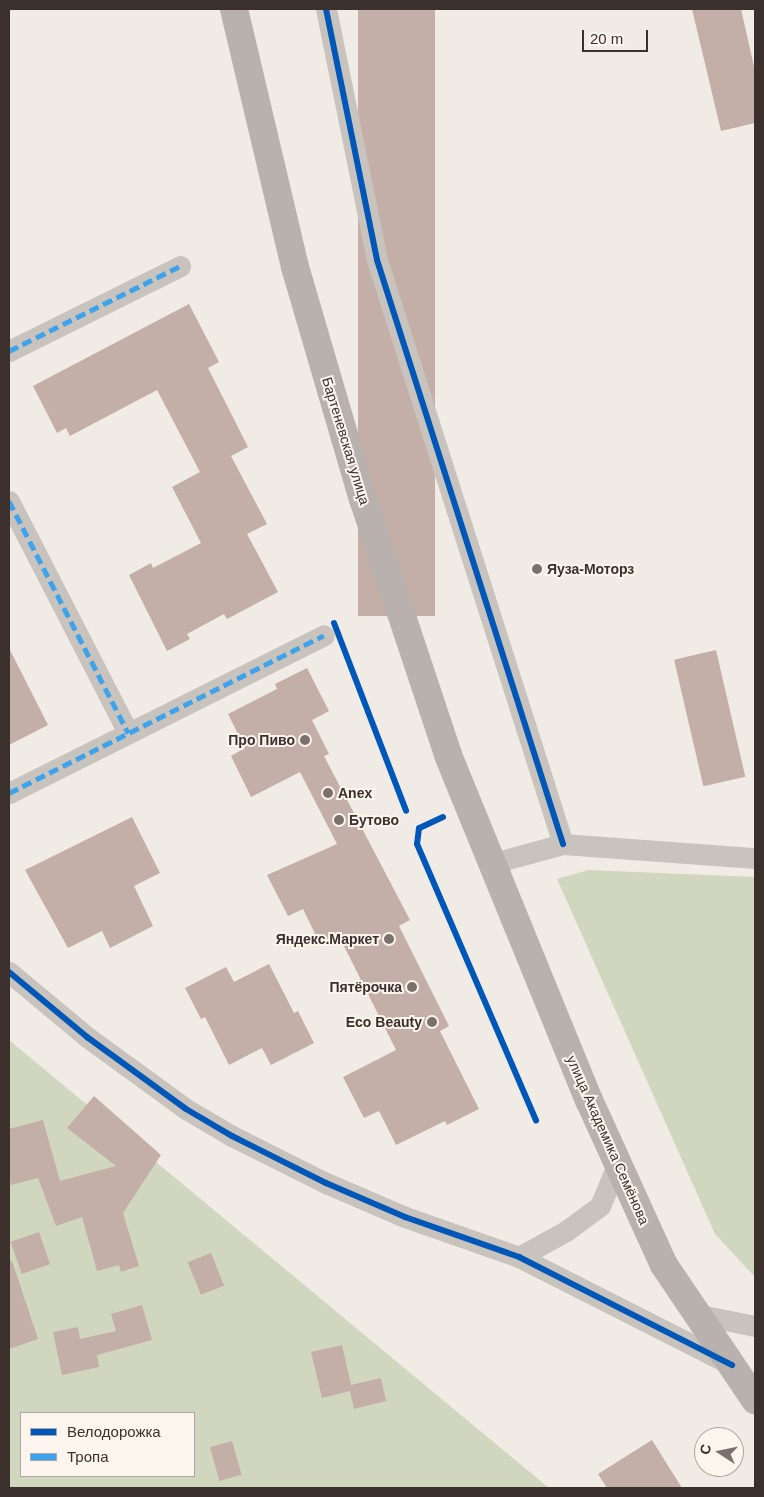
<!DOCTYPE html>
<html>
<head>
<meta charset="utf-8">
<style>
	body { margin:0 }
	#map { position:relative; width:764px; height:1497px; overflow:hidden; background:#f0ebe5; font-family:Helvetica,sans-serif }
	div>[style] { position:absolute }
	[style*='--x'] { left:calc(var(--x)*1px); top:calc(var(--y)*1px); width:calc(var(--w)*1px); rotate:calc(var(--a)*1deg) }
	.green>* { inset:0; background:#d1d6bf }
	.building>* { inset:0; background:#c3afa7; transform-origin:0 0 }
	.minor>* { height:21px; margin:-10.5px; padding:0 10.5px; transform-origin:10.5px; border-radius:10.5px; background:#c9c3be }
	.major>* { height:28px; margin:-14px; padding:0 14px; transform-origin:14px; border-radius:14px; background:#b8b1ad }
	.quiet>* { height:5px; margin-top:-2.5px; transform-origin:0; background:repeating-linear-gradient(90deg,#3fa3eb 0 10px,transparent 0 15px) }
	.cycleway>* { height:6px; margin:-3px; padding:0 3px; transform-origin:3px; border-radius:3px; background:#0057b8 }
	.dots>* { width:14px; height:14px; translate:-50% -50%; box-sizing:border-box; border:2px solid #fbf5ee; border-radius:50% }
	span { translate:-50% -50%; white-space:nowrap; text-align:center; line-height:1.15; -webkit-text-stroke:4px #fbf5ee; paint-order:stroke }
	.street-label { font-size:14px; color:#3b302b }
	.poi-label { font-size:14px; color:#3b302b; font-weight:700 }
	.left { translate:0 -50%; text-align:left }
	.right { translate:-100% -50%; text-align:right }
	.frame { position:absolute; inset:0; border:10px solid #3b302b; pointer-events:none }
	.legend { position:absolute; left:20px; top:1412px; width:175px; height:65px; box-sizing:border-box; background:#fbf5ee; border:1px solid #aea6a0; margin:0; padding:6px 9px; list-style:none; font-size:15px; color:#3b302b }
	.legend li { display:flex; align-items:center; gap:10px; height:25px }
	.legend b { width:25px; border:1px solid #aea6a0 }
	.north { position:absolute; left:694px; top:1427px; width:50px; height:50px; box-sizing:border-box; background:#fbf5ee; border:1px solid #aea6a0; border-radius:50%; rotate:281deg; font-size:14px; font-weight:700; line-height:20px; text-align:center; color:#3b302b }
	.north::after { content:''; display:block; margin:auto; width:18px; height:22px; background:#7a716c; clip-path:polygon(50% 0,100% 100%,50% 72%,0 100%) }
	.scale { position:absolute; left:582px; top:30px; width:66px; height:22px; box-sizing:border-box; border:2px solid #3b302b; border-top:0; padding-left:6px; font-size:15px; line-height:18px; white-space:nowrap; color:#3b302b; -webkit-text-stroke:4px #fbf5ee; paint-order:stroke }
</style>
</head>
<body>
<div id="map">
	<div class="green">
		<i style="clip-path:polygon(588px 870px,755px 877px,755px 1277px,715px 1234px,557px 879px)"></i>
		<i style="clip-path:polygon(evenodd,9px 1040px,549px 1488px,9px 1488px,9px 1040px,21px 1413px,194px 1413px,194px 1476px,21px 1476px,21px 1413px)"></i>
	</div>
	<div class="building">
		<i style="left:358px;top:9px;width:77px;height:607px"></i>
		<i style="clip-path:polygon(692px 9px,741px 9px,755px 71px,755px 123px,721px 131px)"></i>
		<i style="clip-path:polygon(189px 304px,219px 362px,208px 368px,248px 447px,231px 456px,267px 524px,247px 534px,278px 592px,227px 619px,224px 614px,187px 634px,190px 639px,167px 651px,129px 575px,151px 563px,153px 568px,201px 543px,172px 487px,200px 472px,157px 390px,70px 436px,66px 428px,57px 433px,33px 386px)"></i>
		<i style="clip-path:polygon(9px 648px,48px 725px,9px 745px)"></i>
		<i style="left:716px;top:650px;width:130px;height:43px;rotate:77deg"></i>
		<i style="clip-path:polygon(307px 668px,329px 711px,312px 720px,329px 754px,324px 756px,410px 920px,399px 926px,449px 1026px,440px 1031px,479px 1109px,447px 1125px,445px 1121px,396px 1145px,379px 1111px,364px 1118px,343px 1077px,396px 1050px,338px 934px,320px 944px,303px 909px,288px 916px,267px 875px,337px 844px,300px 772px,251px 797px,231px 756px,245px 748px,228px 714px,277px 689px,275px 684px)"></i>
		<i style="clip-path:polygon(132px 817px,160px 873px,134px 886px,153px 926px,110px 948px,102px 931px,68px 948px,25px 870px)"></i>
		<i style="clip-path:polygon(269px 964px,294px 1013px,298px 1011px,314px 1043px,271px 1065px,262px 1048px,229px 1065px,205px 1017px,201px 1019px,185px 988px,226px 967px,234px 982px)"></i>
		<i style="clip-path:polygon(94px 1096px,161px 1155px,123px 1213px,139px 1266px,121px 1272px,119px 1265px,97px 1271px,82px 1217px,56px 1226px,38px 1178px,11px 1185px,9px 1176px,9px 1129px,43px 1120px,60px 1181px,116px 1166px,67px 1128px)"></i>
		<i style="left:39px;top:1232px;width:34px;height:30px;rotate:71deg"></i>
		<i style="left:211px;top:1253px;width:35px;height:25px;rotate:68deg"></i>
		<i style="clip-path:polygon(9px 1261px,12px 1261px,38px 1339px,9px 1349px)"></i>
		<i style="clip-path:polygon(142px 1305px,152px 1340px,97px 1355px,99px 1367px,62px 1375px,53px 1332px,78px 1327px,80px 1339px,116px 1331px,111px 1314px)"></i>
		<i style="clip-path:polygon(342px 1345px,351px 1385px,381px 1378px,386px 1401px,354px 1409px,350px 1391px,322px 1398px,311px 1352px)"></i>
		<i style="clip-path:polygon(652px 1440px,682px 1488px,607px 1488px,598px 1474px)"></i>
		<i style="left:232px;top:1441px;width:35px;height:23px;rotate:74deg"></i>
	</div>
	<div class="minor">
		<i style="--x:326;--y:9;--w:256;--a:78.5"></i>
		<i style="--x:377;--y:260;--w:613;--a:72.33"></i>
		<i style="--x:9;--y:351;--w:191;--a:-26.4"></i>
		<i style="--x:9;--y:501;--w:261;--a:62.8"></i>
		<i style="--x:9;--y:793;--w:352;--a:-26.6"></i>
		<i style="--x:490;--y:864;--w:76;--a:-15.3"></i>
		<i style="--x:563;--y:844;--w:193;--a:4.2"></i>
		<i style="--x:9;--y:972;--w:102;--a:39.8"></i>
		<i style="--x:87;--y:1037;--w:122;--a:36"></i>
		<i style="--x:186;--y:1109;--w:53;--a:30.4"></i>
		<i style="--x:232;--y:1136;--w:105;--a:26.6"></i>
		<i style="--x:326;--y:1183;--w:86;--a:23.3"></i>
		<i style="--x:405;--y:1217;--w:121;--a:19.3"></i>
		<i style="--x:519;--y:1257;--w:239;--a:26.9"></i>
		<i style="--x:519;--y:1257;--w:54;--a:-29"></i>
		<i style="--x:566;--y:1231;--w:42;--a:-36.3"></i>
		<i style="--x:600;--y:1206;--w:47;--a:-67.3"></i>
		<i style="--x:700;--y:1315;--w:56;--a:11.3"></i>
	</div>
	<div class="major">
		<i style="--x:234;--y:9;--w:265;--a:76.7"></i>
		<i style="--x:295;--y:267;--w:242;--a:73.7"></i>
		<i style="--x:363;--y:499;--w:270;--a:71.6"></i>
		<i style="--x:448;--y:755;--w:373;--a:67.8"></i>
		<i style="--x:589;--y:1100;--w:181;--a:65.6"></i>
		<i style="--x:664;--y:1265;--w:163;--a:56"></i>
	</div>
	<div class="quiet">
		<i style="--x:9;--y:351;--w:191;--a:-26.4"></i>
		<i style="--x:9;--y:501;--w:261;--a:62.8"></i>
		<i style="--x:9;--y:793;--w:352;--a:-26.6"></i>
	</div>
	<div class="cycleway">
		<i style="--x:326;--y:9;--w:256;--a:78.5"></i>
		<i style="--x:377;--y:260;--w:613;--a:72.33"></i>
		<i style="--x:334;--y:623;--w:201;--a:69"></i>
		<i style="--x:443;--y:817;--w:26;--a:155"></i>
		<i style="--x:419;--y:828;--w:16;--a:97"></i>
		<i style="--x:417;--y:844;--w:301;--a:66.7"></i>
		<i style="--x:9;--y:972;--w:102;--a:39.8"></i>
		<i style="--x:87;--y:1037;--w:122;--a:36"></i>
		<i style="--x:186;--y:1109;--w:53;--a:30.4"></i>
		<i style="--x:232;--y:1136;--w:105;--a:26.6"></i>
		<i style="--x:326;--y:1183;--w:86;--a:23.3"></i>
		<i style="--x:405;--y:1217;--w:121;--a:19.3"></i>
		<i style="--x:519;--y:1257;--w:239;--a:26.9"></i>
	</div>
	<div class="dots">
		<i style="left:537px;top:569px;background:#7a716c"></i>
		<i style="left:305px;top:740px;background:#7a716c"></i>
		<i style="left:328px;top:793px;background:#7a716c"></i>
		<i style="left:339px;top:820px;background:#7a716c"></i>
		<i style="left:389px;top:939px;background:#7a716c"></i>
		<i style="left:412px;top:987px;background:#7a716c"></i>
		<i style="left:432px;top:1022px;background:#7a716c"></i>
	</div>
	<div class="street-label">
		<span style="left:346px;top:441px;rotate:73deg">Бартеневская улица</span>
		<span style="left:608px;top:1140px;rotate:66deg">улица Академика Семёнова</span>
	</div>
	<div class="poi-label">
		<span class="left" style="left:547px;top:569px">Яуза-Моторз</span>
		<span class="right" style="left:295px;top:740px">Про Пиво</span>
		<span class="left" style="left:338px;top:793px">Anex</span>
		<span class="left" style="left:349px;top:820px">Бутово</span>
		<span class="right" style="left:379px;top:939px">Яндекс.Маркет</span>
		<span class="right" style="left:402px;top:987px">Пятёрочка</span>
		<span class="right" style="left:422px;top:1022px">Eco Beauty</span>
	</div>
	<div class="frame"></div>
	<ul class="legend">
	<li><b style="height:6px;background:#0057b8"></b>Велодорожка</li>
	<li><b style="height:6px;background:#3fa3eb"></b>Тропа</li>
	</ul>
	<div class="north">С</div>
	<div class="scale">20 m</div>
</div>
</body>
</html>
